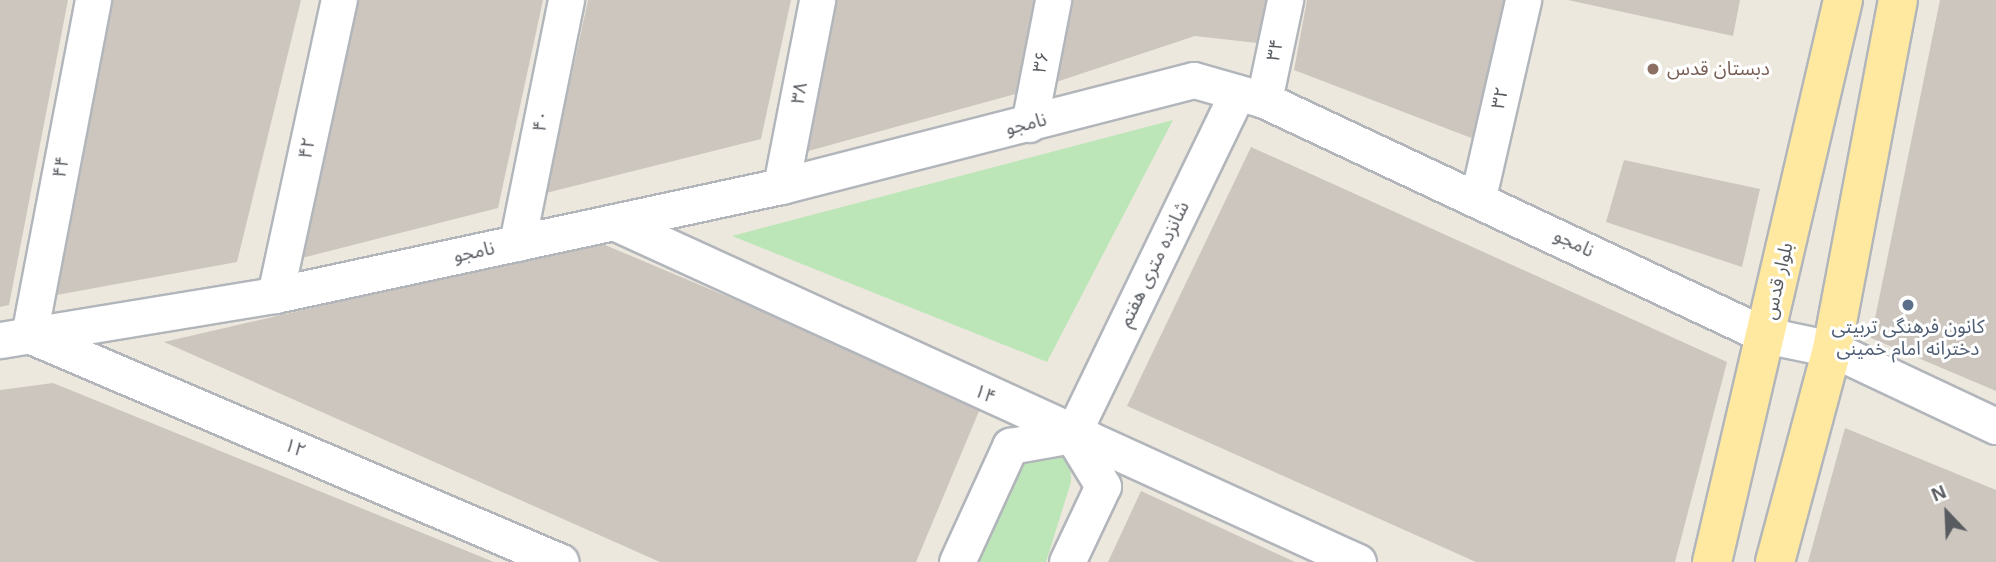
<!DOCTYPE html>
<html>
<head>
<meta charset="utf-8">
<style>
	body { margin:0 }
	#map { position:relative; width:1996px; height:562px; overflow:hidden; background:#ece8de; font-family:Arial,"Noto Sans Arabic",sans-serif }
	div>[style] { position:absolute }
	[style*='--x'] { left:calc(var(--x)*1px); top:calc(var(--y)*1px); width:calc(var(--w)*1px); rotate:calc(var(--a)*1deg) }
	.green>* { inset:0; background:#bce6b8 }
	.building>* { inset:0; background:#ccc6bf }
	.roads { filter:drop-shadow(2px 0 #b2b6bb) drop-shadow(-2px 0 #b2b6bb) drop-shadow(0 2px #b2b6bb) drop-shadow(0 -2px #b2b6bb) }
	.minor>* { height:35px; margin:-17.5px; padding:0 17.5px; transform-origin:17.5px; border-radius:17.5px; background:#fff }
	.major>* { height:38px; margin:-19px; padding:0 19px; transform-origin:19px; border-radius:19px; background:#ffe9a0 }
	.dots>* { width:19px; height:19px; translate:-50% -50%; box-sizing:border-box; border:4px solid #fff; border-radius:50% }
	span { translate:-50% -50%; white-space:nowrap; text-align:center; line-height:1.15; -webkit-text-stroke:6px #fff; paint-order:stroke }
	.street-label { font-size:19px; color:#585c61 }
	.education-label { font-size:19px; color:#785e54 }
	.left { translate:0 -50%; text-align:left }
	.service-label { font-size:19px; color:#4e5e75 }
	.north { position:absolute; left:1912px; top:478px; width:70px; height:70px; -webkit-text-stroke:5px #fff; paint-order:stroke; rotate:337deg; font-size:19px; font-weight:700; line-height:28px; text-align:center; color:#585c61 }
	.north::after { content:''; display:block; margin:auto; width:24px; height:32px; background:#585c61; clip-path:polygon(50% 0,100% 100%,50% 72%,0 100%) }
</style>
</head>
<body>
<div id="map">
	<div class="green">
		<i style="clip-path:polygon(1173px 120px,1047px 362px,732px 236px)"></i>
		<i style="clip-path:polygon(1070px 444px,1071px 482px,1046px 562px,967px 562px,1025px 449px)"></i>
	</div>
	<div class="building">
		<i style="clip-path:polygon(0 0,68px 0,9px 305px,0 307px)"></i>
		<i style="clip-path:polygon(111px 0,301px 0,237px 262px,51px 296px)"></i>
		<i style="clip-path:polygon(358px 0,543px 0,498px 208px,298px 259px)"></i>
		<i style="clip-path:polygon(588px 0,791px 0,761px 139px,546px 193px)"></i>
		<i style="clip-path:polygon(832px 0,1034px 0,1019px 93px,801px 153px)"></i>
		<i style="clip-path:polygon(1067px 0,1267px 0,1257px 43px,1195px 36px,1050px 84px)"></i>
		<i style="clip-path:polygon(1307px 0,1507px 0,1474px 139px,1294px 70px)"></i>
		<i style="clip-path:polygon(1568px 0,1740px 0,1733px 36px)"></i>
		<i style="clip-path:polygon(1940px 0,1996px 0,1996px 391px,1871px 338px)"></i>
		<i style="clip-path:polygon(1251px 147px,1727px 362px,1675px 562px,1476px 562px,1127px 406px)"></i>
		<i style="clip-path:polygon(1624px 160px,1760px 189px,1742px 267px,1606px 222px)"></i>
		<i style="clip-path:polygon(598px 242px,982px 404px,916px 562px,660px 562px,164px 342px)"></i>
		<i style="clip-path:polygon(53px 383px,494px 562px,0 562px,0 390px)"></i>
		<i style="clip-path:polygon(1845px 428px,1996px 490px,1996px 562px,1808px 562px)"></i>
		<i style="clip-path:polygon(1141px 491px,1295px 562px,1108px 562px)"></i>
	</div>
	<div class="roads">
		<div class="minor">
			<i style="--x:93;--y:0;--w:341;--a:100.8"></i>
			<i style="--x:29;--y:335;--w:578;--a:23.11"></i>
			<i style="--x:1264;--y:100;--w:102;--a:-78.1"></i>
			<i style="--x:1029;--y:124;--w:126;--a:-79"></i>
			<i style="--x:781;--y:186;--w:189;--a:-79"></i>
			<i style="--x:1478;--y:197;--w:202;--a:-77.1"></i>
			<i style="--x:614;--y:222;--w:818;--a:24.56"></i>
			<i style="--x:517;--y:243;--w:248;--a:-78.6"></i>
			<i style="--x:275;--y:295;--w:302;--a:-77.8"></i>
			<i style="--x:0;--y:340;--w:279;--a:-9.3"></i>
			<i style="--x:275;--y:295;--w:518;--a:-12.16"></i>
			<i style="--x:781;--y:186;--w:426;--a:-14.4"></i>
			<i style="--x:1194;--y:80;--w:73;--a:15.9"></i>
			<i style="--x:1264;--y:100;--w:553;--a:25.13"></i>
			<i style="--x:1765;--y:335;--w:68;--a:11.8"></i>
			<i style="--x:1832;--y:349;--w:181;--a:25.2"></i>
			<i style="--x:1072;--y:435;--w:380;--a:-64.2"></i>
			<i style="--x:957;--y:562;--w:128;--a:-65.4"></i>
			<i style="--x:1010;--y:446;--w:63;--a:-10.1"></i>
			<i style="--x:1067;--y:562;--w:84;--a:-64.7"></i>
			<i style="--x:1103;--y:486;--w:60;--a:-121.3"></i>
		</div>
		<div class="major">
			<i style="--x:1712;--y:562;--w:577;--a:-76.88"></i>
			<i style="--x:1775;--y:562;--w:220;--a:-75"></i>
			<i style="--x:1832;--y:349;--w:355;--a:-79.3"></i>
		</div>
	</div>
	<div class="dots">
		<i style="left:1653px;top:69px;background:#8d6e63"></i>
		<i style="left:1908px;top:305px;background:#5c6f8a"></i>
	</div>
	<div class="street-label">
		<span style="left:1275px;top:50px;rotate:-78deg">۳۴</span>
		<span style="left:1041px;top:62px;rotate:-79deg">۳۶</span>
		<span style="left:799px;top:93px;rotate:-79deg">۳۸</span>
		<span style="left:1500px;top:98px;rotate:-77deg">۳۲</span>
		<span style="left:541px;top:121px;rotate:-79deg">۴۰</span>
		<span style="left:1026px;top:124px;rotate:-14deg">نامجو</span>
		<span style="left:307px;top:148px;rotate:-78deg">۴۲</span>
		<span style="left:61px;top:167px;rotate:-79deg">۴۴</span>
		<span style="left:1574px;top:243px;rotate:26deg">نامجو</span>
		<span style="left:474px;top:252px;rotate:-12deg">نامجو</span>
		<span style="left:1154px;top:264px;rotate:-64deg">شانزده متری هفتم</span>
		<span style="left:1778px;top:281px;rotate:-77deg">بلوار قدس</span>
		<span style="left:985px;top:394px;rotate:25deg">۱۴</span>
		<span style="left:295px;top:448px;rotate:23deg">۱۲</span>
	</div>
	<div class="education-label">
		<span class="left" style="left:1667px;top:69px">دبستان قدس</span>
	</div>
	<div class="service-label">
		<span style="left:1908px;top:338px">کانون فرهنگی تربیتی<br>دخترانه امام خمینی</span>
	</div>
	<div class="north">N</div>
</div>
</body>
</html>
